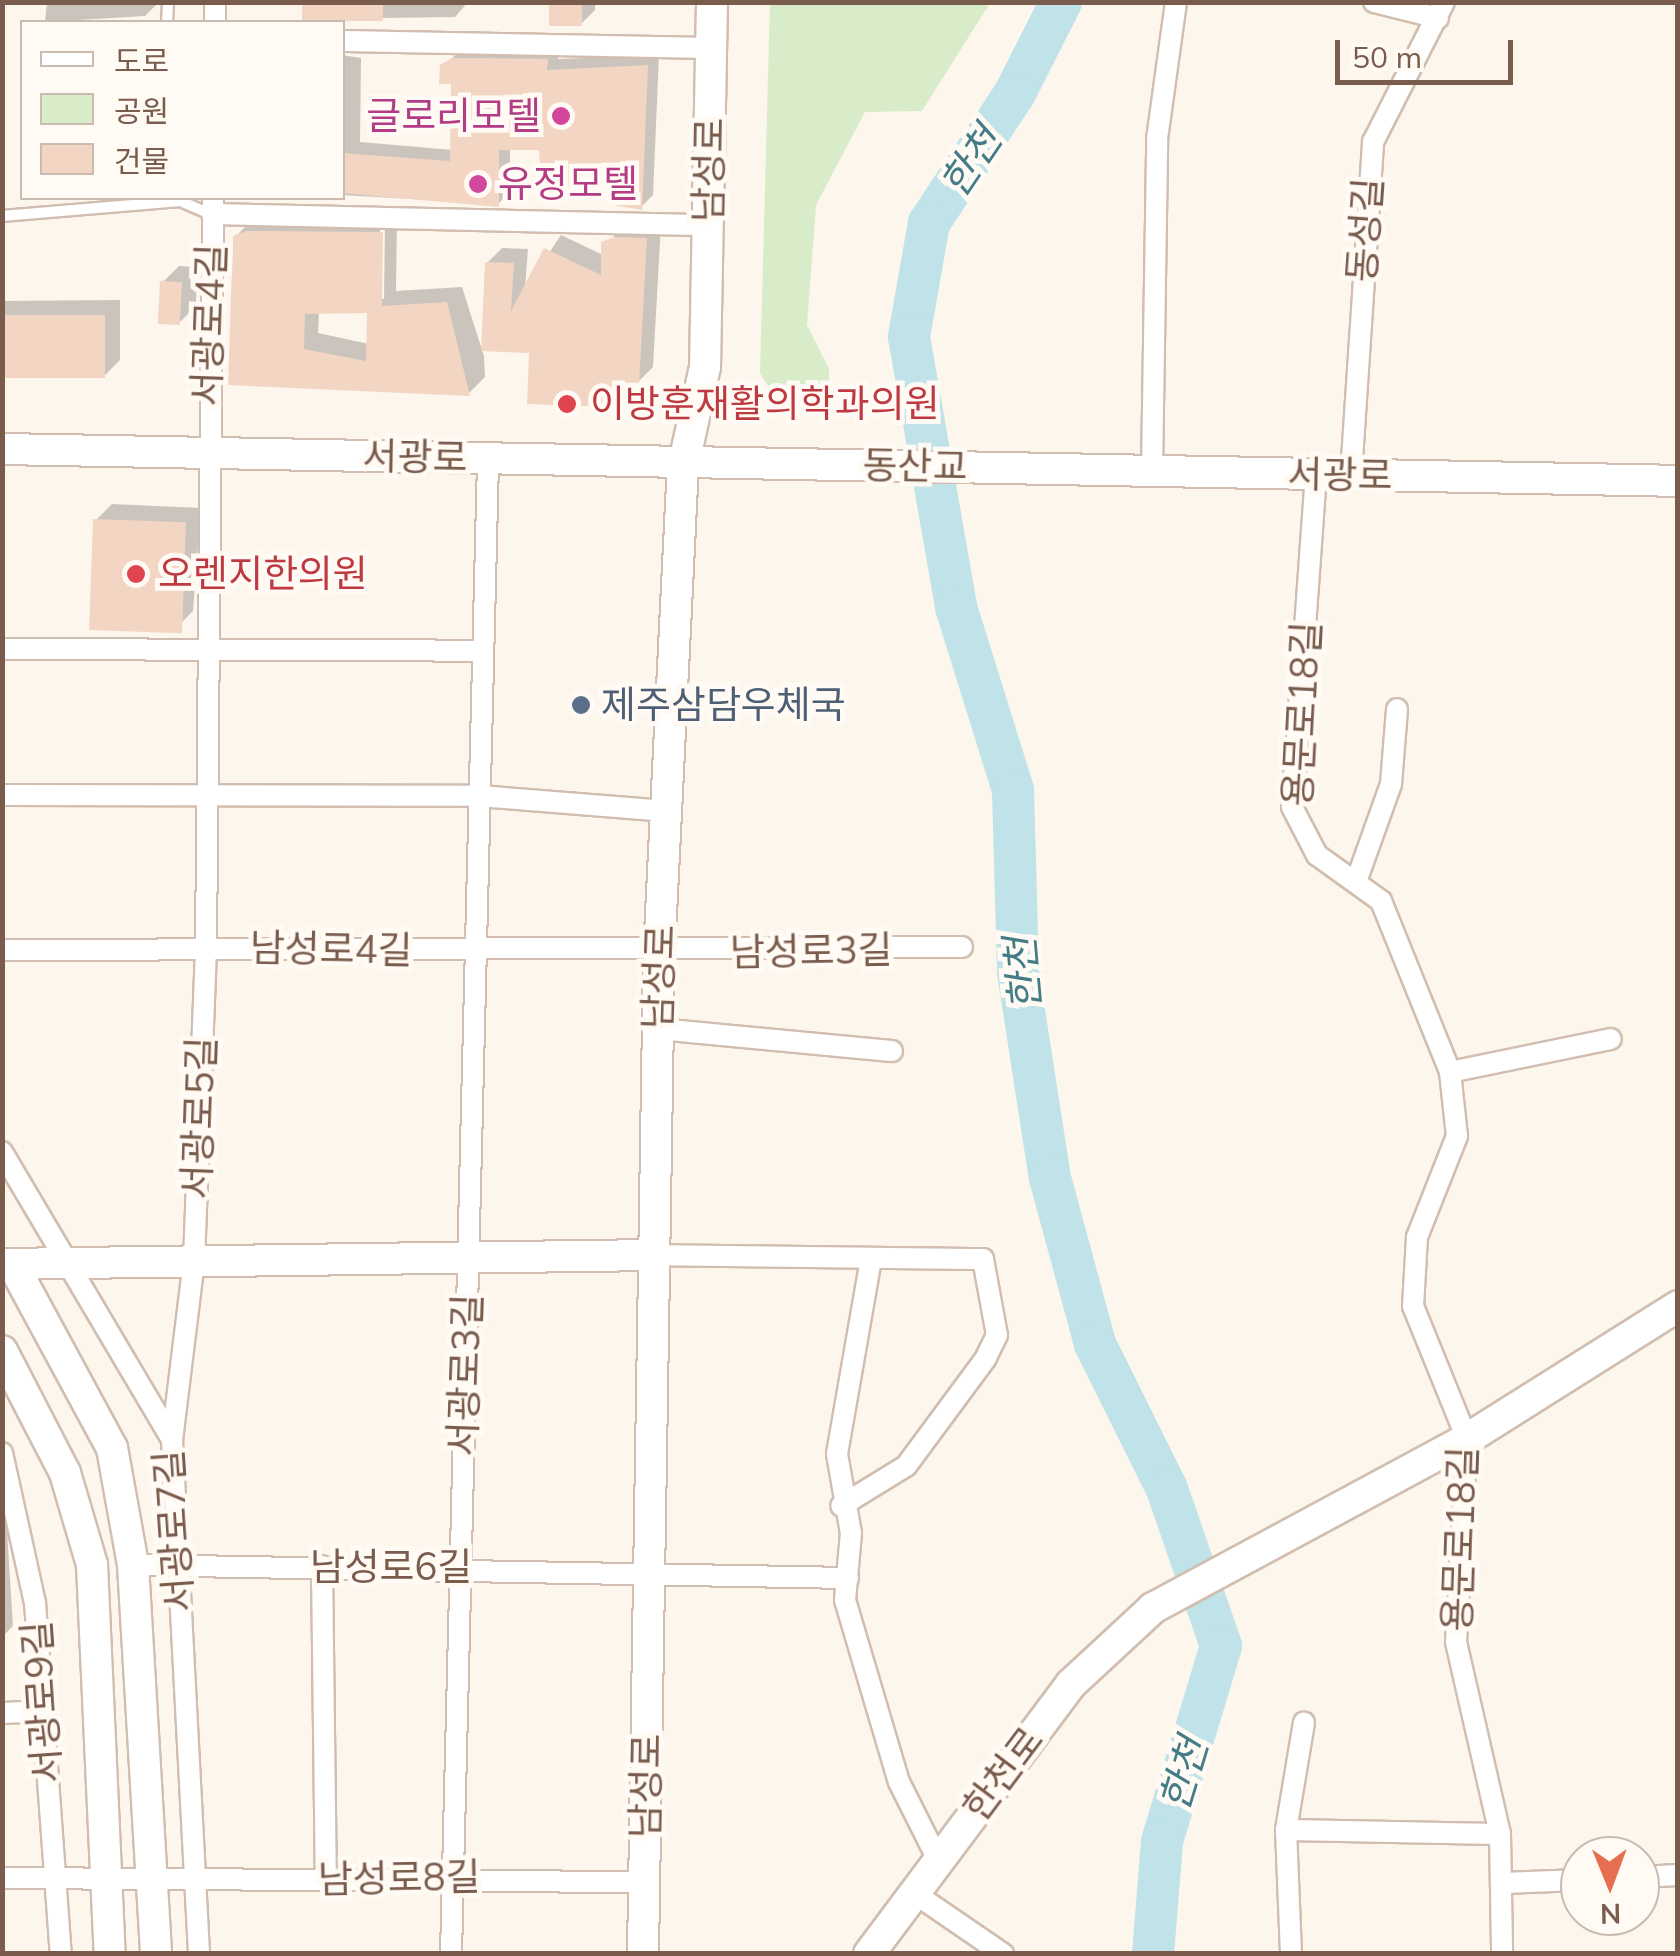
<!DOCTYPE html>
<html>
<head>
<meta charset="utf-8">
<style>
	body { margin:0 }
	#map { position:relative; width:1680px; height:1956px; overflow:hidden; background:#fdf6ec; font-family:Mulish,"Noto Sans KR",sans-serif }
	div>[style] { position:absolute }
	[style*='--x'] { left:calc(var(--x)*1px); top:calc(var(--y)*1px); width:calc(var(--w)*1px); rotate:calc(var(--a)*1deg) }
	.green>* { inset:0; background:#d8ecc9 }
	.shadow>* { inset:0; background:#0003 }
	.river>* { height:42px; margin:-21px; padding:0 21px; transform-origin:21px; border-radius:21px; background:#bfe3e8 }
	.building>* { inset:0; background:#f3d5c3; transform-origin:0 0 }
	.roads { filter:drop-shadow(2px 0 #d1beb0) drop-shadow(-2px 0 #d1beb0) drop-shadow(0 2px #d1beb0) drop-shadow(0 -2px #d1beb0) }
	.lane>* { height:10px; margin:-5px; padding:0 5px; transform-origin:5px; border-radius:5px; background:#fff }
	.street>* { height:20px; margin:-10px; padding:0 10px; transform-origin:10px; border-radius:10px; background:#fff }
	.secondary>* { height:30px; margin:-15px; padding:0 15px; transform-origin:15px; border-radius:15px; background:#fff }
	.dots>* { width:28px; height:28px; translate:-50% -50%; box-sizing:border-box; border:5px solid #fffaf3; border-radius:50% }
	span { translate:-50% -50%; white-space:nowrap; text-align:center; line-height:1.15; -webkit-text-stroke:10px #fffaf3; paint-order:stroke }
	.hotel-label { font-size:38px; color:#b23c85 }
	.right { translate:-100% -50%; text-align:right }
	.left { translate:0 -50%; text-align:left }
	.street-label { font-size:38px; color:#7a5c4d }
	.health-label { font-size:38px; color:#be3a42 }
	.service-label { font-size:38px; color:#4e5e75 }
	.water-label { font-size:40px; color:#437c86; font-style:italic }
	.frame { position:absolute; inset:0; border:5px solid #7a5c4d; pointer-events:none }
	.legend { position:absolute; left:20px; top:20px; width:325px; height:180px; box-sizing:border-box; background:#fffaf3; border:2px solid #cabbb1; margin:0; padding:12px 18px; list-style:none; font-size:30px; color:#7a5c4d }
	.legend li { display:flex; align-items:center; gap:20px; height:50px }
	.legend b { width:50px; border:2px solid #cabbb1 }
	.north { position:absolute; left:1560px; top:1836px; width:100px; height:100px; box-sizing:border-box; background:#fffaf3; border:2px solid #cabbb1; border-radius:50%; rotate:179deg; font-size:28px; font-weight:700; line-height:40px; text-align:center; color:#7a5c4d }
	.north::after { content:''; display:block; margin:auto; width:35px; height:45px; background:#e76f51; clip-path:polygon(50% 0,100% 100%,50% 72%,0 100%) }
	.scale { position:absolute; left:1335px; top:40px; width:178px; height:45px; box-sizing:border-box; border:5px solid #7a5c4d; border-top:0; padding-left:12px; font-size:30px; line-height:35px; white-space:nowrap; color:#7a5c4d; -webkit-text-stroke:8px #fffaf3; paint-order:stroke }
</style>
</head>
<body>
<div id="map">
	<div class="green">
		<i style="clip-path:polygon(770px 3px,990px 3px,922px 111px,865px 112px,816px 205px,807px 325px,829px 369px,829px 401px,772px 392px,760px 373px)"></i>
	</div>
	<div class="shadow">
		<i style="clip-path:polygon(47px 2px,159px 2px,145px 16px,45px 22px)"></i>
		<i style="clip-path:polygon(304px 2px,468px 2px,455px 17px,305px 19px)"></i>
		<i style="clip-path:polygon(549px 2px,595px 2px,595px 10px,581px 24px,551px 24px)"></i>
		<i style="clip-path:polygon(466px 47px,558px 48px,558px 59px,659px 55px,653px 195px,641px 207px,612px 163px,580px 161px,579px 186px,568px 198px,541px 147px,510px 147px,510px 192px,498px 204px,342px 195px,342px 55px,361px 58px,360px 142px,453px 150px,454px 81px,442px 66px)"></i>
		<i style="clip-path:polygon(evenodd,397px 217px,396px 291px,462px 287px,484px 356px,485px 377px,469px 393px,230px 383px,235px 237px,251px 221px,397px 217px,380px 219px,385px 219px,384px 299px,379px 299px,380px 219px,397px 217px,370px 311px,369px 344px,318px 333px,319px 312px,370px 311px)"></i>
		<i style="clip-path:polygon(661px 224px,653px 367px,637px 383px,532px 351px,484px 349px,487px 263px,502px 248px,528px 249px,525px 289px,561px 235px,603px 255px,619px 228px)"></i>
		<i style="clip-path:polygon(179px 266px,197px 267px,196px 306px,180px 322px,163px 282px)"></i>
		<i style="clip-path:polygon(120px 300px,120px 360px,104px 376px,2px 378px,2px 301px)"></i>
		<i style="clip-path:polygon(112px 504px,201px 508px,193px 611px,177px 627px,96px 520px)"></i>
		<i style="clip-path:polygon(2px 1452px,13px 1626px,2px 1637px)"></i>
	</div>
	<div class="river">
		<i style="--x:1061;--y:2;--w:102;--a:116.8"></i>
		<i style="--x:1015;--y:93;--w:156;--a:123.5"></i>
		<i style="--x:929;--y:223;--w:116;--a:100"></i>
		<i style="--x:909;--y:337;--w:274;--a:80.1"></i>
		<i style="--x:956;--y:607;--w:192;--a:72.7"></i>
		<i style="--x:1013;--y:790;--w:182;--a:88.4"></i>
		<i style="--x:1018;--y:972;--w:208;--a:81.2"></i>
		<i style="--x:1050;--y:1178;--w:172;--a:74.8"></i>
		<i style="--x:1095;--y:1344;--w:162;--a:63.6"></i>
		<i style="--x:1167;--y:1489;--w:166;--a:71"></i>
		<i style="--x:1221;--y:1646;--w:205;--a:106.8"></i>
		<i style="--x:1162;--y:1842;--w:112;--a:94.6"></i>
	</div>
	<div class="building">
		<i style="left:302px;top:2px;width:81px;height:19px"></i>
		<i style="left:549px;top:2px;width:33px;height:24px"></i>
		<i style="clip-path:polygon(452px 58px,548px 59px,547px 70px,648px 65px,642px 210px,607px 204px,609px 165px,570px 163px,569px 200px,542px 199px,539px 150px,499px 150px,499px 207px,342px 193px,342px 153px,450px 161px,451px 84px,439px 84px,440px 65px)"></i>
		<i style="clip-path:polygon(evenodd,246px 231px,383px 232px,382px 306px,447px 302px,470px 396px,228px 385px,233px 236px,246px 231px,367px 313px,366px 361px,304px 349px,305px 314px,367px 313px)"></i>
		<i style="clip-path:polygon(614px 237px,647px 238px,639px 385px,612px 407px,527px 404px,529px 353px,481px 351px,485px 262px,514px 263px,511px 311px,544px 248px,601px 275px,601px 242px)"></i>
		<i style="left:160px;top:281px;width:22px;height:43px;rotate:3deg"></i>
		<i style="left:105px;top:315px;width:63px;height:103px;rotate:90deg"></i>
		<i style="left:93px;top:519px;width:93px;height:111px;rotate:2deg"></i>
	</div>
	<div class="roads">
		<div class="lane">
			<i style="--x:167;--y:22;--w:20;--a:-87"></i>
			<i style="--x:2;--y:216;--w:179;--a:-4.8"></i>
			<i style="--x:180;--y:201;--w:34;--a:23"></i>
		</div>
		<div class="street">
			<i style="--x:1374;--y:2;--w:66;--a:14"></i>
			<i style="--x:215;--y:22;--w:20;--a:-90"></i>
			<i style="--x:342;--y:41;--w:369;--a:1.1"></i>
			<i style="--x:212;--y:214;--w:496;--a:1.3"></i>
			<i style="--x:1152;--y:471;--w:332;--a:-89.1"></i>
			<i style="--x:1157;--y:139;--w:138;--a:-82.1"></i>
			<i style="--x:1316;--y:474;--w:334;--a:94.1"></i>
			<i style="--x:1292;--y:807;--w:54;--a:62.5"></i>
			<i style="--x:1317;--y:855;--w:79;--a:35.7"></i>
			<i style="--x:1381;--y:901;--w:184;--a:68"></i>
			<i style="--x:1450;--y:1072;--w:64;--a:83.8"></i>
			<i style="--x:1457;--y:1136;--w:109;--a:111.6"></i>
			<i style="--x:1417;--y:1237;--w:69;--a:93.3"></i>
			<i style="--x:1413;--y:1306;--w:144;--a:67.9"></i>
			<i style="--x:1467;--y:1439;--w:203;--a:93.1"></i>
			<i style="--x:1456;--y:1642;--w:197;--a:77.1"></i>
			<i style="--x:1500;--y:1834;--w:120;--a:89"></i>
			<i style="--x:1351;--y:475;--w:334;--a:-86.2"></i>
			<i style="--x:1373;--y:142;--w:157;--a:-63.1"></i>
			<i style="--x:2;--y:649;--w:481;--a:0.2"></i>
			<i style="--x:2;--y:795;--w:478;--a:0.1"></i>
			<i style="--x:480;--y:796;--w:187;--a:4.6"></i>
			<i style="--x:1357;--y:879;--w:101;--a:-70.3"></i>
			<i style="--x:1391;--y:784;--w:75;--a:-85.4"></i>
			<i style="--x:2;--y:950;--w:960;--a:-0.18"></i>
			<i style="--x:658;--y:1029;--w:235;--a:5.4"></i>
			<i style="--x:1450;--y:1072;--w:164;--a:-11.6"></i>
			<i style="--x:2;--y:1152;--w:334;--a:59.4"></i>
			<i style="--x:172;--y:1440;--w:515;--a:86.99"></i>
			<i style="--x:653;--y:1255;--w:330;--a:0.7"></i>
			<i style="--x:983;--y:1259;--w:77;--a:79.6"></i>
			<i style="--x:997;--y:1335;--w:25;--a:116"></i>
			<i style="--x:986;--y:1358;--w:134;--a:126.5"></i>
			<i style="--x:906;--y:1466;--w:76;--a:148.4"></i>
			<i style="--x:871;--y:1259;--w:198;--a:99.9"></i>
			<i style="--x:837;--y:1454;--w:80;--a:80"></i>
			<i style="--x:851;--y:1533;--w:67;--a:95.1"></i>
			<i style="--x:845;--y:1600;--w:190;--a:73.5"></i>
			<i style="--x:899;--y:1782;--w:87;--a:63.4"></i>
			<i style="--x:172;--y:1440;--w:180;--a:-83"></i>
			<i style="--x:194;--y:1261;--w:314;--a:-87.8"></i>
			<i style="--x:206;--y:947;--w:749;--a:-89.46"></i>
			<i style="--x:2;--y:1453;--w:154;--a:77.6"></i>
			<i style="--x:35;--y:1603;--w:352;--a:85.8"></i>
			<i style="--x:133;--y:1565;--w:715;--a:1.04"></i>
			<i style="--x:322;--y:1566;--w:313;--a:89.3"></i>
			<i style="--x:2;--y:1713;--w:42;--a:-2.7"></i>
			<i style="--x:1286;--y:1830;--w:214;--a:1.1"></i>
			<i style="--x:1640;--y:1877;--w:38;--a:-3"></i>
			<i style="--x:2;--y:1878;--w:642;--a:0.36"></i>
			<i style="--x:1503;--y:1883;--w:77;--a:-2.2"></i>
			<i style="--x:914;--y:1893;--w:108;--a:34.4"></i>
			<i style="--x:451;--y:1954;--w:1495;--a:-88.58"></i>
			<i style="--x:1291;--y:1954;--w:124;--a:-92.3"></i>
			<i style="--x:1286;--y:1830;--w:109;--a:-80.5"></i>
		</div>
		<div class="secondary">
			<i style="--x:2;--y:449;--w:1676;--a:1.09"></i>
			<i style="--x:2;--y:1264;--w:651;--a:-0.79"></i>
			<i style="--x:13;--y:1265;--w:208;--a:61.6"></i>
			<i style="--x:112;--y:1448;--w:119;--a:79.8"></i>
			<i style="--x:133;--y:1565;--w:390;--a:86.6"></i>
			<i style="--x:2;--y:1351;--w:137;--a:62.7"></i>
			<i style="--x:65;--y:1473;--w:96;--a:73.6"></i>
			<i style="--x:92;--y:1565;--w:389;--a:87.4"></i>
			<i style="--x:643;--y:1954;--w:999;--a:-89.08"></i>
			<i style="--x:659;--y:955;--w:489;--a:-87.2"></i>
			<i style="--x:683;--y:467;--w:102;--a:-77.6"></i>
			<i style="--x:705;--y:367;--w:365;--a:-88.9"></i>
			<i style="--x:869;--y:1954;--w:337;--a:-53.2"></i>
			<i style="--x:1071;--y:1684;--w:112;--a:-42.8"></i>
			<i style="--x:1153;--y:1608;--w:357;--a:-28.3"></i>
			<i style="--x:1467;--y:1439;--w:249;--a:-32.2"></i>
		</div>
	</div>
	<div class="dots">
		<i style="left:561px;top:116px;background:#d1479c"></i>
		<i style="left:478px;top:184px;background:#d1479c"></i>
		<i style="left:567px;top:404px;background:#e0444e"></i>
		<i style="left:136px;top:574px;background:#e0444e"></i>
		<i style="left:581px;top:705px;background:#5c6f8a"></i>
	</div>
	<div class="hotel-label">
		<span class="right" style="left:541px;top:116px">글로리모텔</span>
		<span class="left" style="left:498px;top:184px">유정모텔</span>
	</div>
	<div class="street-label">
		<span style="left:709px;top:170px;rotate:-89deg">남성로</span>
		<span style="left:1365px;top:230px;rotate:-86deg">동성길</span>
		<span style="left:209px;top:325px;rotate:-88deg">서광로4길</span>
		<span style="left:415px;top:457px;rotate:1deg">서광로</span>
		<span style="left:915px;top:466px;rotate:1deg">동산교</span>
		<span style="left:1340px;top:475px;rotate:1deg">서광로</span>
		<span style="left:1302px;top:714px;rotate:-87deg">용문로18길</span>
		<span style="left:331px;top:949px;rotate:1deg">남성로4길</span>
		<span style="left:811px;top:951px;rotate:-1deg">남성로3길</span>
		<span style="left:659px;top:977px;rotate:-88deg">남성로</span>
		<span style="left:199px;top:1118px;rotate:-88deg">서광로5길</span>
		<span style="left:465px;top:1375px;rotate:-88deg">서광로3길</span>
		<span style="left:174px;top:1531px;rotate:-94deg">서광로7길</span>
		<span style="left:1460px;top:1539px;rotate:-88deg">용문로18길</span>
		<span style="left:391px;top:1567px">남성로6길</span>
		<span style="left:42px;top:1702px;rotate:-94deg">서광로9길</span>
		<span style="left:1003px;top:1774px;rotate:-53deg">한천로</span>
		<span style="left:646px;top:1786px;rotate:-89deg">남성로</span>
		<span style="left:399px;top:1878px;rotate:-1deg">남성로8길</span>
	</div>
	<div class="health-label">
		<span class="left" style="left:590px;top:404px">이방훈재활의학과의원</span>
		<span class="left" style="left:158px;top:574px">오렌지한의원</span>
	</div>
	<div class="service-label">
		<span class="left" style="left:601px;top:705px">제주삼담우체국</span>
	</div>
	<div class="water-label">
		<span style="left:970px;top:161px;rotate:-56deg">한천</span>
		<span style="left:1022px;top:974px;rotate:-95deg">한천</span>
		<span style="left:1183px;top:1774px;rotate:-73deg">한천</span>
	</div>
	<div class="frame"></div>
	<ul class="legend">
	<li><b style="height:12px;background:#fff"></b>도로</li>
	<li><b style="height:28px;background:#d8ecc9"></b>공원</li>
	<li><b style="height:28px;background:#f3d5c3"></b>건물</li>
	</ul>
	<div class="north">N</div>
	<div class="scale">50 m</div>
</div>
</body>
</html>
